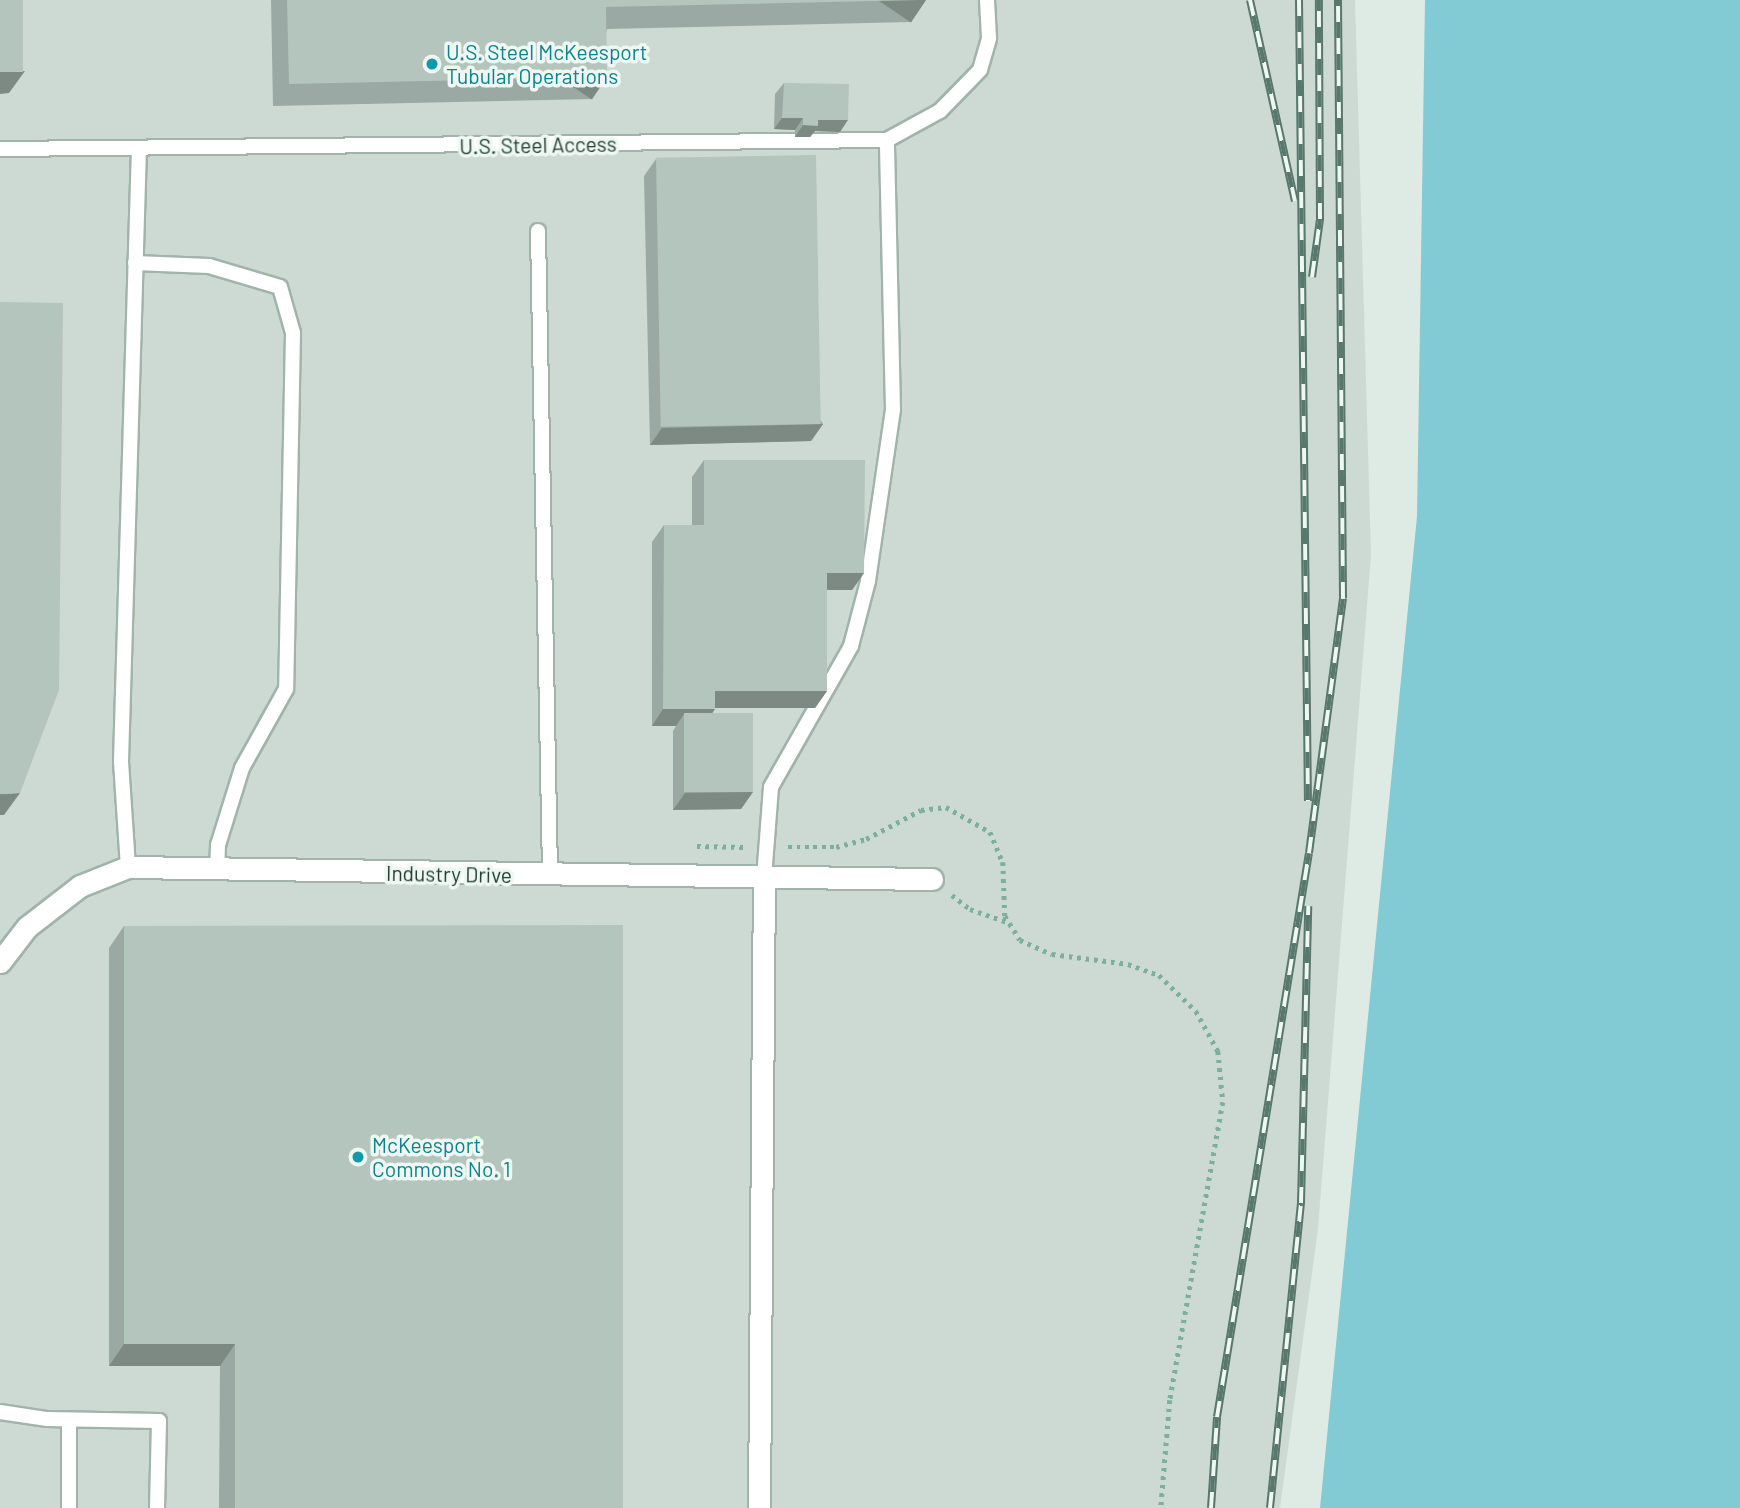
<!DOCTYPE html>
<html>
<head>
<meta charset="utf-8">
<style>
	body { margin:0 }
	#map { position:relative; width:1740px; height:1508px; overflow:hidden; background:#deebe4; font-family:Barlow,sans-serif }
	div>[style] { position:absolute }
	[style*='--x'] { left:calc(var(--x)*1px); top:calc(var(--y)*1px); width:calc(var(--w)*1px); rotate:calc(var(--a)*1deg) }
	.built>* { inset:0; background:#ccdad3 }
	.water>* { inset:0; background:#82cbd4 }
	.path>* { height:4.5px; margin-top:-2.25px; transform-origin:0; background:repeating-linear-gradient(90deg,#7cb09d 0 3.5px,transparent 0 8.5px) }
	.roads { filter:drop-shadow(2px 0 #a1b3ab) drop-shadow(-2px 0 #a1b3ab) drop-shadow(0 2px #a1b3ab) drop-shadow(0 -2px #a1b3ab) }
	.service>* { height:14px; margin:-7px; padding:0 7px; transform-origin:7px; border-radius:7px; background:#fff }
	.minor>* { height:21px; margin:-10.5px; padding:0 10.5px; transform-origin:10.5px; border-radius:10.5px; background:#fff }
	.rail>* { height:8px; margin-top:-4px; transform-origin:0; background:repeating-linear-gradient(90deg,#eef7f2 0 16px,#58776d 0 32px); box-sizing:border-box; border-block:2px solid #58776d }
	.wall>* { inset:0; background:#9aa9a3 }
	.shaded-wall>* { inset:0; background:#7d8a84; transform-origin:0 0 }
	.building>* { inset:0; background:#b3c5bd; transform-origin:0 0 }
	.dots>* { width:19px; height:19px; translate:-50% -50%; box-sizing:border-box; border:4px solid #eef7f2; border-radius:50% }
	span { translate:-50% -50%; white-space:nowrap; text-align:center; line-height:1.15; -webkit-text-stroke:7px #eef7f2; paint-order:stroke }
	.culture-label { font-size:21px; color:#0d838f }
	.left { translate:0 -50%; text-align:left }
	.street-label { font-size:21px; color:#1e3b32 }
</style>
</head>
<body>
<div id="map">
	<div class="built">
		<i style="clip-path:polygon(0 0,1355px 0,1371px 555px,1318px 1229px,1280px 1508px,0 1508px)"></i>
	</div>
	<div class="water">
		<i style="clip-path:polygon(1425px 0,1740px 0,1740px 1508px,1320px 1508px,1417px 516px)"></i>
	</div>
	<div class="path">
		<i style="--x:697;--y:846;--w:48;--a:1.2"></i>
		<i style="--x:788;--y:847;--w:48;--a:0"></i>
		<i style="--x:836;--y:847;--w:31;--a:-15"></i>
		<i style="--x:866;--y:839;--w:62;--a:-27.8"></i>
		<i style="--x:921;--y:810;--w:25;--a:-7"></i>
		<i style="--x:946;--y:807;--w:51;--a:29.6"></i>
		<i style="--x:990;--y:832;--w:33;--a:67"></i>
		<i style="--x:1003;--y:862;--w:54;--a:87.9"></i>
		<i style="--x:1005;--y:916;--w:28;--a:58"></i>
		<i style="--x:1020;--y:940;--w:35;--a:24"></i>
		<i style="--x:1052;--y:954;--w:77;--a:7.5"></i>
		<i style="--x:1128;--y:964;--w:33;--a:20"></i>
		<i style="--x:1159;--y:975;--w:52;--a:44.2"></i>
		<i style="--x:1196;--y:1011;--w:46;--a:61.2"></i>
		<i style="--x:1218;--y:1051;--w:51;--a:84.4"></i>
		<i style="--x:1223;--y:1102;--w:303;--a:100.1"></i>
		<i style="--x:1170;--y:1400;--w:108;--a:94.8"></i>
		<i style="--x:952;--y:895;--w:23;--a:38"></i>
		<i style="--x:970;--y:909;--w:42;--a:19.3"></i>
	</div>
	<div class="roads">
		<div class="service">
			<i style="--x:0;--y:149;--w:887;--a:-0.58"></i>
			<i style="--x:887;--y:140;--w:60;--a:-28.7"></i>
			<i style="--x:940;--y:111;--w:57;--a:-45.7"></i>
			<i style="--x:980;--y:70;--w:33;--a:-74"></i>
			<i style="--x:989;--y:38;--w:38;--a:-93"></i>
			<i style="--x:538;--y:231;--w:644;--a:88.93"></i>
			<i style="--x:135;--y:263;--w:74;--a:2.3"></i>
			<i style="--x:209;--y:266;--w:74;--a:16.5"></i>
			<i style="--x:280;--y:287;--w:48;--a:74.2"></i>
			<i style="--x:293;--y:333;--w:356;--a:91.1"></i>
			<i style="--x:286;--y:689;--w:90;--a:119.1"></i>
			<i style="--x:242;--y:768;--w:81;--a:107.3"></i>
			<i style="--x:218;--y:845;--w:25;--a:92"></i>
			<i style="--x:128;--y:867;--w:106;--a:-93.8"></i>
			<i style="--x:121;--y:761;--w:612;--a:-88.32"></i>
			<i style="--x:764;--y:878;--w:91;--a:-85.6"></i>
			<i style="--x:771;--y:787;--w:162;--a:-60.4"></i>
			<i style="--x:851;--y:646;--w:67;--a:-75.3"></i>
			<i style="--x:868;--y:581;--w:173;--a:-81.7"></i>
			<i style="--x:893;--y:410;--w:270;--a:-91.3"></i>
			<i style="--x:0;--y:1412;--w:48;--a:8.5"></i>
			<i style="--x:47;--y:1419;--w:112;--a:1"></i>
			<i style="--x:159;--y:1421;--w:87;--a:91.3"></i>
			<i style="--x:69;--y:1508;--w:88;--a:-90"></i>
		</div>
		<div class="minor">
			<i style="--x:0;--y:962;--w:44;--a:-52.4"></i>
			<i style="--x:27;--y:927;--w:67;--a:-37.7"></i>
			<i style="--x:80;--y:886;--w:52;--a:-21.6"></i>
			<i style="--x:128;--y:867;--w:804;--a:0.86"></i>
			<i style="--x:759;--y:1508;--w:630;--a:-89.55"></i>
		</div>
	</div>
	<div class="rail">
		<i style="--x:1250;--y:0;--w:206;--a:77.4"></i>
		<i style="--x:1299;--y:0;--w:801;--a:89.36"></i>
		<i style="--x:1312;--y:277;--w:59;--a:-82.1"></i>
		<i style="--x:1320;--y:219;--w:219;--a:-90.3"></i>
		<i style="--x:1211;--y:1508;--w:91;--a:-86.2"></i>
		<i style="--x:1217;--y:1417;--w:571;--a:-80.74"></i>
		<i style="--x:1309;--y:853;--w:257;--a:-82.4"></i>
		<i style="--x:1343;--y:598;--w:598;--a:-90.48"></i>
		<i style="--x:1270;--y:1508;--w:307;--a:-84.2"></i>
		<i style="--x:1301;--y:1203;--w:297;--a:-88.6"></i>
	</div>
	<div class="wall">
		<i style="clip-path:polygon(271px 0,926px 0,911px 22px,607px 29px,592px 99px,273px 106px)"></i>
		<i style="clip-path:polygon(784px 83px,840px 132px,815px 131px,810px 137px,795px 137px,795px 130px,774px 129px,775px 94px)"></i>
		<i style="clip-path:polygon(656px 159px,823px 424px,811px 441px,650px 445px,644px 176px)"></i>
		<i style="clip-path:polygon(704px 460px,864px 573px,852px 590px,827px 590px,827px 691px,815px 708px,715px 708px,712px 714px,753px 792px,741px 809px,673px 810px,673px 731px,676px 726px,652px 726px,652px 542px,664px 525px,692px 525px,692px 477px)"></i>
		<i style="clip-path:polygon(124px 926px,623px 1508px,219px 1508px,220px 1366px,109px 1366px,109px 948px)"></i>
	</div>
	<div class="shaded-wall">
		<i style="left:926px;top:0;width:27px;height:320px;rotate:124deg"></i>
		<i style="clip-path:polygon(25px 71px,9px 93px,0 94px,0 72px)"></i>
		<i style="left:607px;top:77px;width:27px;height:318px;rotate:124deg"></i>
		<i style="clip-path:polygon(782px 118px,803px 118px,795px 130px,774px 129px)"></i>
		<i style="clip-path:polygon(818px 120px,848px 120px,840px 132px,815px 131px,810px 137px,795px 137px,803px 125px)"></i>
		<i style="clip-path:polygon(823px 424px,811px 441px,650px 445px,662px 428px)"></i>
		<i style="clip-path:polygon(827px 573px,864px 573px,852px 590px,815px 590px)"></i>
		<i style="clip-path:polygon(715px 691px,827px 691px,815px 708px,703px 708px)"></i>
		<i style="clip-path:polygon(663px 709px,715px 709px,703px 726px,684px 714px,676px 726px,652px 726px)"></i>
		<i style="clip-path:polygon(753px 792px,741px 809px,673px 810px,685px 793px)"></i>
		<i style="clip-path:polygon(20px 793px,4px 815px,0 815px,0 794px)"></i>
		<i style="clip-path:polygon(124px 1344px,235px 1344px,220px 1366px,109px 1366px)"></i>
	</div>
	<div class="building">
		<i style="left:0;top:0;width:23px;height:72px"></i>
		<i style="clip-path:polygon(287px 0,919px 0,606px 7px,607px 77px,289px 84px)"></i>
		<i style="clip-path:polygon(784px 83px,849px 84px,848px 120px,818px 120px,818px 126px,803px 125px,803px 118px,782px 118px)"></i>
		<i style="left:816px;top:155px;width:269px;height:160px;rotate:89deg"></i>
		<i style="clip-path:polygon(0 302px,63px 303px,59px 690px,20px 793px,0 794px)"></i>
		<i style="clip-path:polygon(704px 460px,865px 460px,864px 573px,827px 573px,827px 691px,715px 691px,715px 709px,663px 709px,664px 525px,704px 525px)"></i>
		<i style="left:753px;top:713px;width:79px;height:69px;rotate:90deg"></i>
		<i style="clip-path:polygon(623px 925px,623px 1508px,235px 1508px,235px 1344px,124px 1344px,124px 926px)"></i>
	</div>
	<div class="dots">
		<i style="left:432px;top:64px;background:#0f9aa8"></i>
		<i style="left:358px;top:1157px;background:#0f9aa8"></i>
	</div>
	<div class="culture-label">
		<span class="left" style="left:446px;top:64px">U.S. Steel McKeesport<br>Tubular Operations</span>
		<span class="left" style="left:372px;top:1157px">McKeesport<br>Commons No. 1</span>
	</div>
	<div class="street-label">
		<span style="left:538px;top:145px;rotate:-1deg">U.S. Steel Access</span>
		<span style="left:449px;top:874px;rotate:1deg">Industry Drive</span>
	</div>
</div>
</body>
</html>
